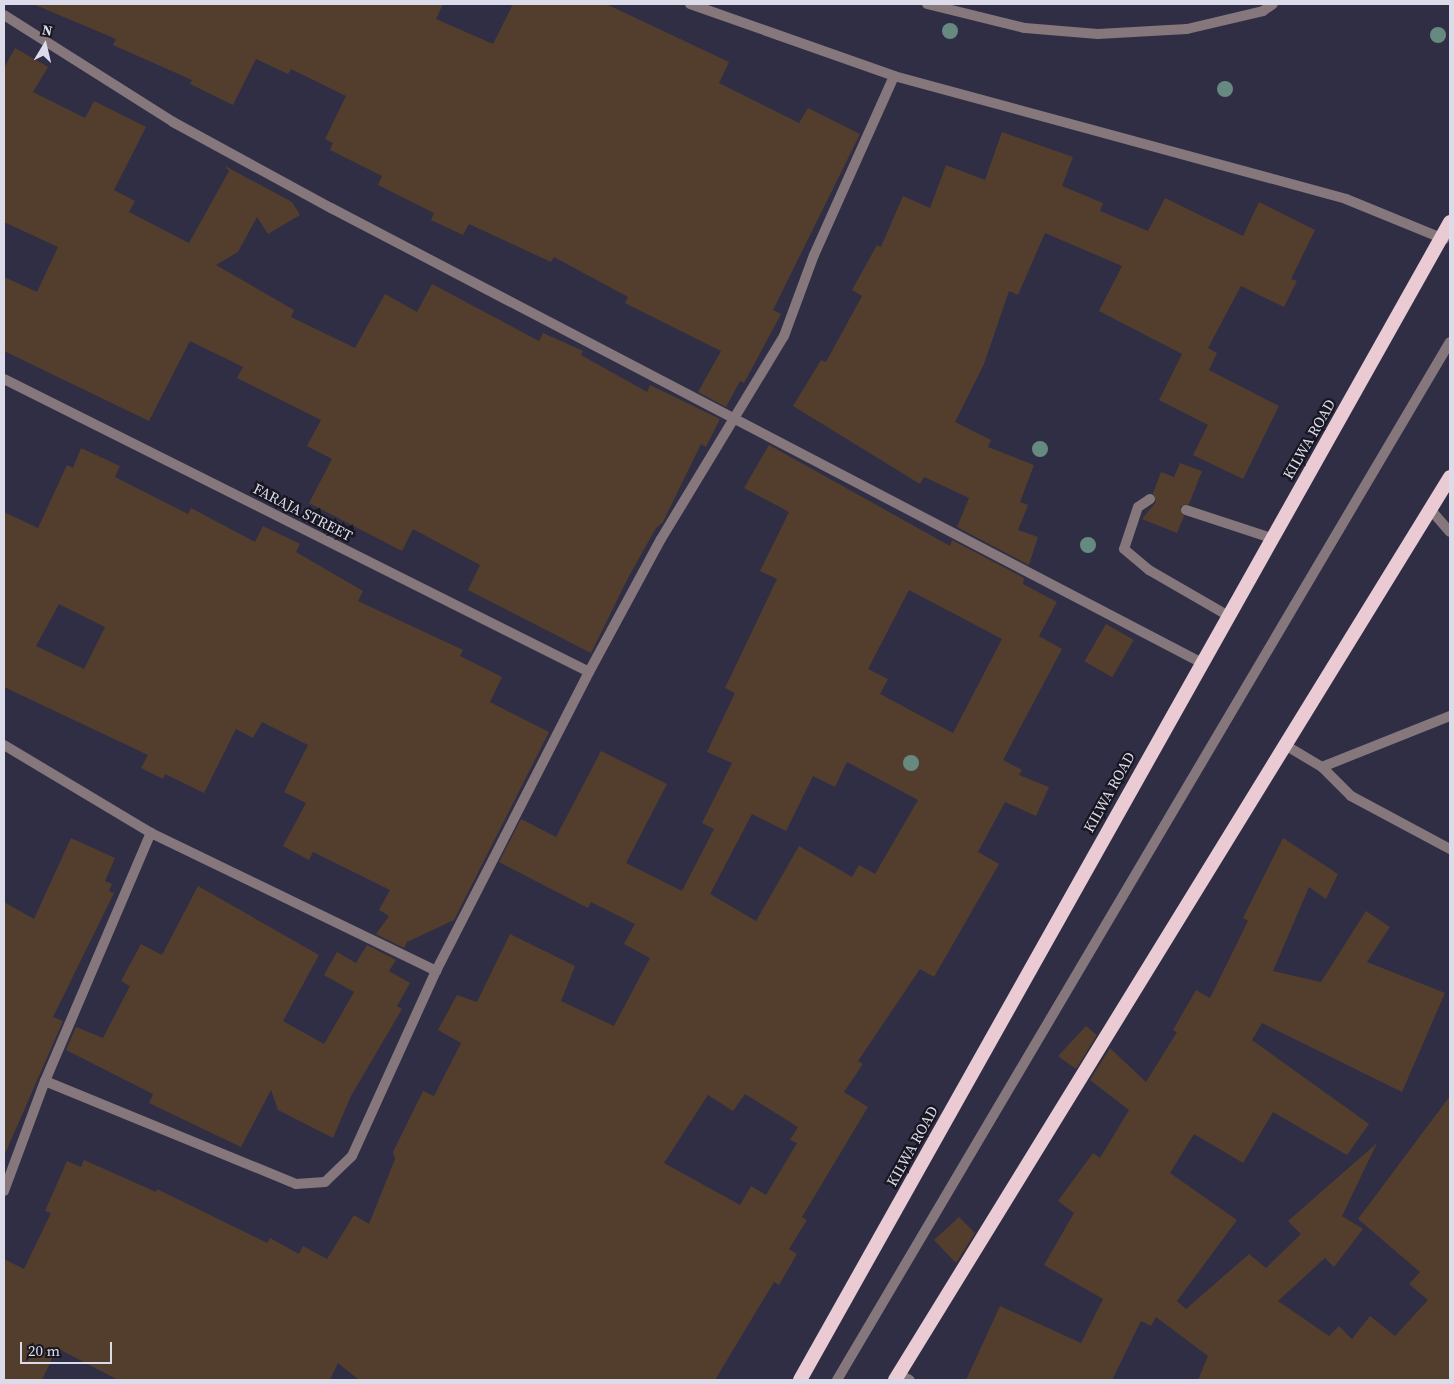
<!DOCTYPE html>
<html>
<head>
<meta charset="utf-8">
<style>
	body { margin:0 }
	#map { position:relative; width:1454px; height:1384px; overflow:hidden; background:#2f2e44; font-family:"Source Serif 4",serif }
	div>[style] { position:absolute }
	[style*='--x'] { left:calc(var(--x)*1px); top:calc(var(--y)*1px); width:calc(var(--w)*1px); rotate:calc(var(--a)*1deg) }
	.building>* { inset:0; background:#533e2e; transform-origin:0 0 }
	.service>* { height:10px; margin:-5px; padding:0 5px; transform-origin:5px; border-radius:5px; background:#85777b }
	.minor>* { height:10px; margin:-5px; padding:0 5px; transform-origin:5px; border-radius:5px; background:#85777b }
	.trunk>* { height:14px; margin:-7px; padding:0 7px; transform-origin:7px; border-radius:7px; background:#eacbd4 }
	.trees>* { width:16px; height:16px; margin:-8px; border-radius:50%; background:#678a80 }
	span { translate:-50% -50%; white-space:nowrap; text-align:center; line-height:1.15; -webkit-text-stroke:4.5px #181721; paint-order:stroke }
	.street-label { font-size:15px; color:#dcdbea }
	.frame { position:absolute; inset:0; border:5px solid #dcdbea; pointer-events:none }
	.north { position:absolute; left:20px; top:20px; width:50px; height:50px; -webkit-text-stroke:4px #181721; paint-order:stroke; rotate:9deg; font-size:14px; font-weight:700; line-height:20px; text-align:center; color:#dcdbea }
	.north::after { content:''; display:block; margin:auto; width:18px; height:22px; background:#dcdbea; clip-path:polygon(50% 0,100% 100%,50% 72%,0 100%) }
	.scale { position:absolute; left:20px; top:1342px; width:92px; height:22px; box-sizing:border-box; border:2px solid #dcdbea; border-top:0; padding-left:6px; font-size:15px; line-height:18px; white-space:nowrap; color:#dcdbea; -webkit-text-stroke:4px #181721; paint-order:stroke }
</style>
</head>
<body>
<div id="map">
	<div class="building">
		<i style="clip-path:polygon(33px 4px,443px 4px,436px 19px,493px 44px,513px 4px,606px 4px,729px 62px,719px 83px,799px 123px,808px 108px,860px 134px,773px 310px,781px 314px,744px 383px,740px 381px,726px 407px,698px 392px,721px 351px,625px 303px,628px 297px,554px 257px,551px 262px,469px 224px,463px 235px,431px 220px,434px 213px,378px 185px,382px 176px,330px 150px,333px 143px,325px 139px,346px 96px,291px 69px,288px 74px,256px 59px,233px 105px,190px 84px,192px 80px,113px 45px,116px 39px)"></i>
		<i style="clip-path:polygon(15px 48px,48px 67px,33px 92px,85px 118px,94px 101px,146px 127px,114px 190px,135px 201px,129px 212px,189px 243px,229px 171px,225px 166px,292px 202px,300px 215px,268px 234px,257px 217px,238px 252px,216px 265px,294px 310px,291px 317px,355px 348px,385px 294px,417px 312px,432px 284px,539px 341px,543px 333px,583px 351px,581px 355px,647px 392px,650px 385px,720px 419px,706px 447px,701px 444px,663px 522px,656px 528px,629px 576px,591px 653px,468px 590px,480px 565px,413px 529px,402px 551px,309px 503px,332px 459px,307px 446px,321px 420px,237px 378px,243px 367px,190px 341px,149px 421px,4px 351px,4px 277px,37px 292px,58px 247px,4px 222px,4px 68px)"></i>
		<i style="clip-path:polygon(1002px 132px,1073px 157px,1062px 186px,1103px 203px,1100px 211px,1148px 231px,1165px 198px,1243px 236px,1259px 202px,1315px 230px,1291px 279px,1297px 281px,1284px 307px,1241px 286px,1208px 348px,1217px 353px,1209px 370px,1279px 406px,1243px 479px,1193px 455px,1208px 425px,1159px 400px,1182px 354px,1099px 311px,1122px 266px,1045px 233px,1018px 295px,1009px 291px,984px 364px,955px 422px,991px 440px,988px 447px,1034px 465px,1020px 502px,1028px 505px,1018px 530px,1038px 537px,1029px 565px,957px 527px,969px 498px,924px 477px,920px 484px,793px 406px,821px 360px,826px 362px,862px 296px,852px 290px,877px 245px,881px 247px,903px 196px,930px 208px,946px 165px,985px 180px)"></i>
		<i style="clip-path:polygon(evenodd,769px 445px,950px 546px,952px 540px,1024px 578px,1023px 584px,1057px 602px,1039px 636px,1062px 649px,1003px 760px,1022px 770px,1019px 775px,1049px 787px,1036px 816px,1005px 802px,978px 852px,999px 864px,934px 977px,920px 969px,858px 1061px,863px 1064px,844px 1092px,868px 1107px,802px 1217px,807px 1220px,789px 1249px,797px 1254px,779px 1285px,774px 1282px,715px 1380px,359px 1380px,338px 1363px,330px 1380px,118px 1380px,57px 1348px,42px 1380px,4px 1380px,4px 1259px,24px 1269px,51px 1213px,45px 1211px,67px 1161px,81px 1167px,84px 1160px,156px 1192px,157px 1189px,267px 1243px,270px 1238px,299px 1254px,303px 1246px,327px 1259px,354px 1215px,369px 1224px,395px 1159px,393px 1152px,423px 1091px,434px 1096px,461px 1043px,438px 1030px,457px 995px,477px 1002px,510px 934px,575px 966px,561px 1001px,614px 1026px,650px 958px,624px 944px,635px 924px,591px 902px,588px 908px,499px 862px,521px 819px,556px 837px,601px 751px,667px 784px,626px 863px,682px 891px,714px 829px,702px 823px,732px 763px,707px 752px,735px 693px,725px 688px,777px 579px,760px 571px,789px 512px,744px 488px,769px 445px,909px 590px,1002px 639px,953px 733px,880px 694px,888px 679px,868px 669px,909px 590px,769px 445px,847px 762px,918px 800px,875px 874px,859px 865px,852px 877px,799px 846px,756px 921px,710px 894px,752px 814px,786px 831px,813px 776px,835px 787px,847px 762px,769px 445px,745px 1094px,798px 1127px,790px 1140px,797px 1143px,766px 1195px,751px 1186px,740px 1205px,664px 1163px,708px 1095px,733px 1111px,745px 1094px)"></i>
		<i style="clip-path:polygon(evenodd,81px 448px,120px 466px,115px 477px,188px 514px,191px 508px,255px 542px,263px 526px,300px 544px,296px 552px,363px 591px,358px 601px,463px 650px,460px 656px,502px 677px,490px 702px,549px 732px,454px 920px,407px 942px,404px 948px,376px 934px,389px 916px,379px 910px,390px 890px,313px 852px,309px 860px,283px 846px,306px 803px,284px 792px,308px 745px,262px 722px,253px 738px,236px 729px,204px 793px,165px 774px,163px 779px,141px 768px,148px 755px,4px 687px,4px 512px,38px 528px,67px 465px,73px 468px,81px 448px,59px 604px,105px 627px,84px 669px,36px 646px,59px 604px)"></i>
		<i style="clip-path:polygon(1180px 463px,1202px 471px,1189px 504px,1180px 507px,1184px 516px,1177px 533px,1142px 519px,1156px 502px,1153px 493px,1161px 472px,1174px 477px)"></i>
		<i style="left:1106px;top:624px;width:32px;height:43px;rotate:30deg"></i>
		<i style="clip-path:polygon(71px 838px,115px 858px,105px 881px,112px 884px,109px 891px,114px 893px,53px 1017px,63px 1021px,4px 1156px,4px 902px,34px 919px)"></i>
		<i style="clip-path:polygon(1283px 838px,1338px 874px,1326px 899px,1309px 887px,1273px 971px,1321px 982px,1366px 911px,1390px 927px,1367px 962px,1445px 993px,1402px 1092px,1262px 1023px,1252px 1040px,1369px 1124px,1347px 1155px,1273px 1112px,1243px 1163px,1194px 1134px,1170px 1173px,1237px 1220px,1177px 1301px,1186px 1309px,1249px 1254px,1266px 1268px,1301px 1234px,1288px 1221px,1377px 1143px,1342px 1216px,1363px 1229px,1334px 1267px,1325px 1258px,1278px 1301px,1329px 1336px,1339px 1326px,1352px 1339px,1370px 1316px,1395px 1336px,1428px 1300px,1409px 1284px,1420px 1272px,1358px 1219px,1450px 1096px,1450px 1380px,1198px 1380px,1208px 1356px,1156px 1317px,1151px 1326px,1141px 1321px,1112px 1380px,966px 1380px,1000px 1306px,1081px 1343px,1103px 1299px,1044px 1265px,1074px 1213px,1058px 1201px,1093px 1153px,1100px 1158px,1129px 1110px,1090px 1080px,1110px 1048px,1146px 1082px,1177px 1032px,1173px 1030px,1196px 990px,1210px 998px,1248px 921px,1243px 918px)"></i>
		<i style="clip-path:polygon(198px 886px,319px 955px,283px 1021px,324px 1044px,354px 992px,324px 975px,337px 952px,356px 963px,367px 945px,396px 960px,389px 971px,410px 983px,397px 1006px,402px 1009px,351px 1096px,333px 1138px,278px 1110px,271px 1090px,241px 1147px,149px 1103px,153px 1094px,66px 1050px,76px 1027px,103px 1038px,130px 986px,121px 981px,141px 944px,162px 955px)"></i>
		<i style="clip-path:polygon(1086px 1026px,1097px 1035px,1076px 1069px,1058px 1056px)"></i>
		<i style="clip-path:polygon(959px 1217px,975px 1233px,956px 1263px,934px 1240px)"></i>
	</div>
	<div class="service">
		<i style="--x:927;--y:4;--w:101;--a:13.8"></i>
		<i style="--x:1025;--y:28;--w:73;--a:4.7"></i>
		<i style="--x:1098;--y:34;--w:89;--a:-3.2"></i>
		<i style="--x:1187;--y:29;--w:78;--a:-13.3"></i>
		<i style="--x:1263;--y:11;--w:12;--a:-35"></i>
		<i style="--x:1150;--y:499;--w:14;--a:146"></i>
		<i style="--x:1138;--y:507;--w:44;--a:108.4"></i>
		<i style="--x:1124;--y:549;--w:33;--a:40"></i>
		<i style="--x:1149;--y:570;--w:90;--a:30"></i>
		<i style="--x:1430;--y:509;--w:30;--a:49"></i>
		<i style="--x:1186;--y:510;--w:89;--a:18.2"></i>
		<i style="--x:1285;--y:745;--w:43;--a:30.7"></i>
		<i style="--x:1322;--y:767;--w:41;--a:45"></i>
		<i style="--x:1351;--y:796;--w:112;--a:28.2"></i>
		<i style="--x:1322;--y:767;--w:138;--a:-21.7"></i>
		<i style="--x:837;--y:1380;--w:1205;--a:-59.44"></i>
	</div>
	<div class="minor">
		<i style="--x:690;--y:4;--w:216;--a:19.4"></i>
		<i style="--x:894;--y:76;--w:468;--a:15.2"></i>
		<i style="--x:1346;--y:199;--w:106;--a:22.2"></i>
		<i style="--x:4;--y:15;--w:200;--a:32.3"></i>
		<i style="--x:173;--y:122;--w:180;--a:28.6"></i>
		<i style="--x:331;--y:208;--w:980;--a:27.58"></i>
		<i style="--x:4;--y:379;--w:654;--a:26.6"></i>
		<i style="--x:4;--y:745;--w:171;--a:30.9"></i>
		<i style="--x:151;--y:833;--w:317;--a:25.8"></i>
		<i style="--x:45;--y:1081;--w:271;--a:22.3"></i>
		<i style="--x:296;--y:1184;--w:29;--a:-4"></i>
		<i style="--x:325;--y:1182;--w:37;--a:-44"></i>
		<i style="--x:352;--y:1156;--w:203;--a:-65.6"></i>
		<i style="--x:436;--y:971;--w:336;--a:-62.9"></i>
		<i style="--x:589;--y:672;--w:151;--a:-61.6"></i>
		<i style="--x:661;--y:539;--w:237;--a:-58.8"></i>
		<i style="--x:784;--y:336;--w:86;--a:-69.7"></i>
		<i style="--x:814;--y:255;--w:196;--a:-65.9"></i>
		<i style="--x:4;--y:1191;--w:117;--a:-69.6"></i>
		<i style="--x:45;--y:1081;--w:270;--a:-66.9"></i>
		<i style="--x:898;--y:1374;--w:13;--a:27"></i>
	</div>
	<div class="trunk">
		<i style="--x:800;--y:1380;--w:1328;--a:-60.69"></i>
		<i style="--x:895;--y:1380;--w:1060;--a:-58.42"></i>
	</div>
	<div class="trees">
		<i style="left:950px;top:31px"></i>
		<i style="left:1438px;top:35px"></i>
		<i style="left:1225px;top:89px"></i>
		<i style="left:1040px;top:449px"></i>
		<i style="left:1088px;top:545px"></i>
		<i style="left:911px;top:763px"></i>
	</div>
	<div class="street-label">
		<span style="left:1309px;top:439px;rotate:-60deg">KILWA ROAD</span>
		<span style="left:303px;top:512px;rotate:27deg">FARAJA STREET</span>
		<span style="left:1109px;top:792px;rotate:-61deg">KILWA ROAD</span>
		<span style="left:912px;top:1146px;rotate:-61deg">KILWA ROAD</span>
	</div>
	<div class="frame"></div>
	<div class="north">N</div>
	<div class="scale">20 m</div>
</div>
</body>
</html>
